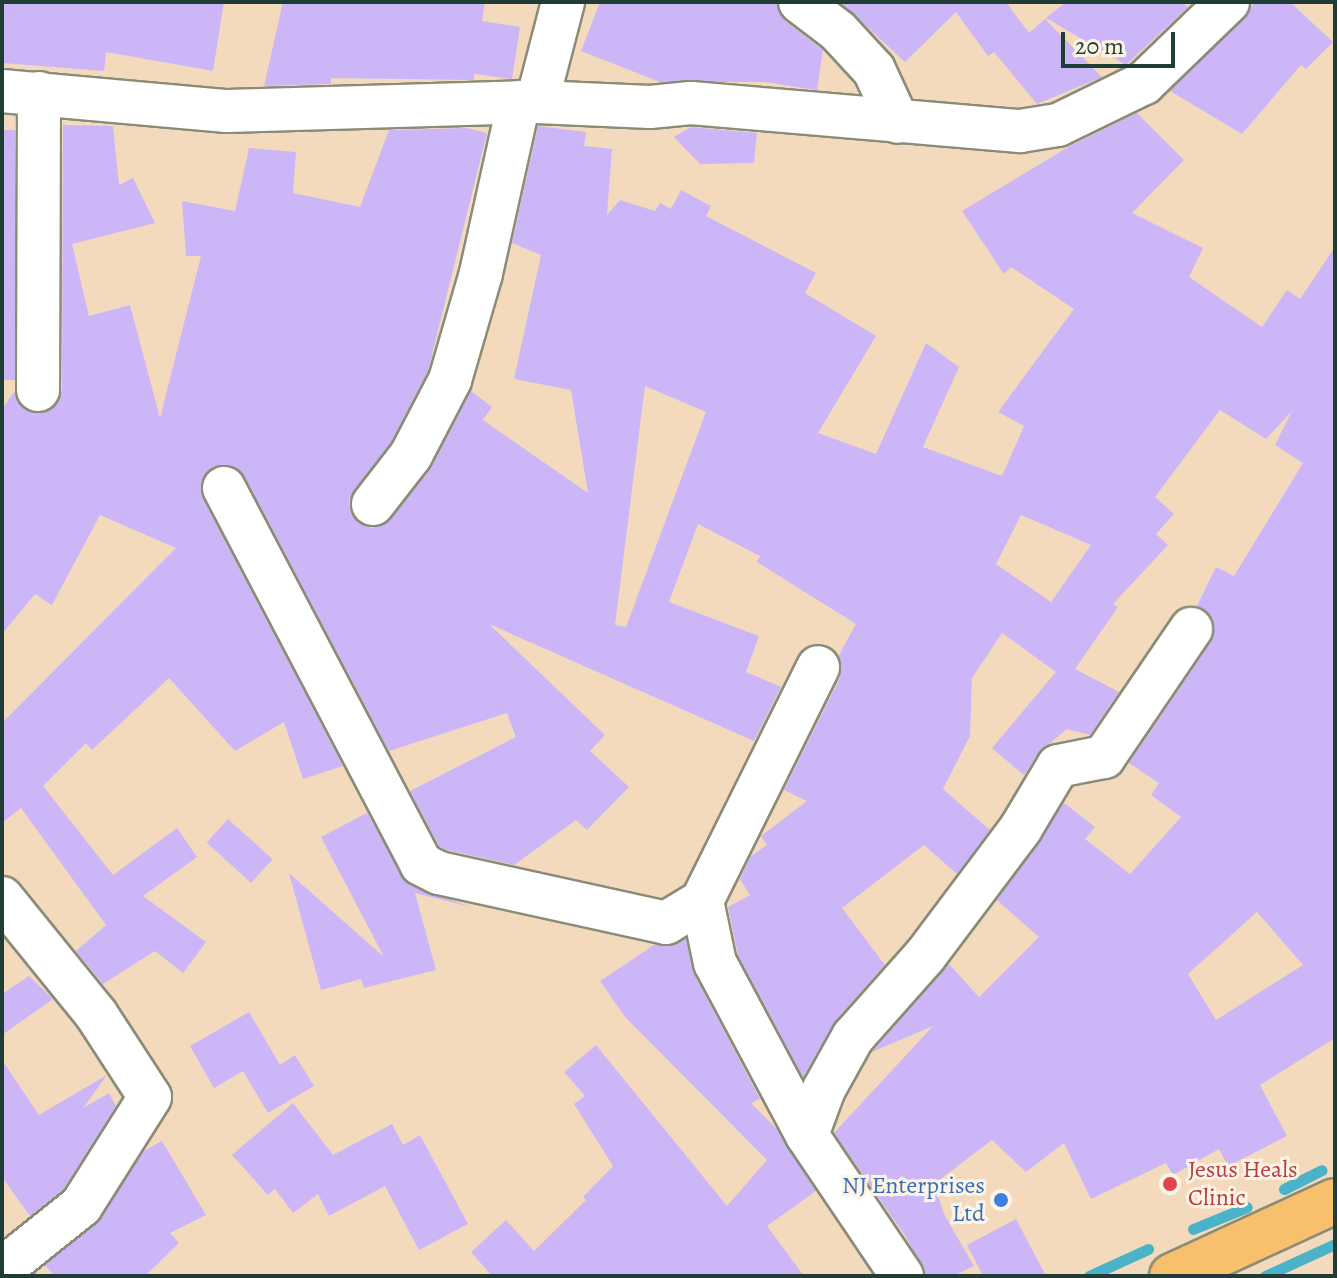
<!DOCTYPE html>
<html>
<head>
<meta charset="utf-8">
<style>
	body { margin:0 }
	#map { position:relative; width:1337px; height:1278px; overflow:hidden; background:#f4dabc; font-family:Alegreya,serif }
	div>[style] { position:absolute }
	[style*='--x'] { left:calc(var(--x)*1px); top:calc(var(--y)*1px); width:calc(var(--w)*1px); rotate:calc(var(--a)*1deg) }
	.stream>* { height:11px; margin:-5.5px; padding:0 5.5px; transform-origin:5.5px; border-radius:5.5px; background:#4bb3c9 }
	.building>* { inset:0; background:#cdb6f7; transform-origin:0 0 }
	.roads { filter:drop-shadow(2px 0 #8a8c78) drop-shadow(-2px 0 #8a8c78) drop-shadow(0 2px #8a8c78) drop-shadow(0 -2px #8a8c78) }
	.minor>* { height:42px; margin:-21px; padding:0 21px; transform-origin:21px; border-radius:21px; background:#fff }
	.major>* { height:44px; margin:-22px; padding:0 22px; transform-origin:22px; border-radius:22px; background:#f8bf6c }
	.dots>* { width:22px; height:22px; translate:-50% -50%; box-sizing:border-box; border:4px solid #fcf5e5; border-radius:50% }
	span { translate:-50% -50%; white-space:nowrap; text-align:center; line-height:1.15; -webkit-text-stroke:6px #fcf5e5; paint-order:stroke }
	.health-label { font-size:24px; color:#be3a42 }
	.left { translate:0 -50%; text-align:left }
	.shop-label { font-size:24px; color:#366cbe }
	.right { translate:-100% -50%; text-align:right }
	.frame { position:absolute; inset:0; border:4px solid #1f3d34; pointer-events:none }
	.scale { position:absolute; left:1061px; top:32px; width:114px; height:36px; box-sizing:border-box; border:4px solid #1f3d34; border-top:0; padding-left:10px; font-size:24px; line-height:28px; white-space:nowrap; color:#1f3d34; -webkit-text-stroke:6px #fcf5e5; paint-order:stroke }
</style>
</head>
<body>
<div id="map">
	<div class="stream">
		<i style="--x:1284;--y:1189;--w:42;--a:-26.6"></i>
		<i style="--x:1193;--y:1229;--w:58;--a:-22.2"></i>
		<i style="--x:1089;--y:1276;--w:65;--a:-24.6"></i>
		<i style="--x:1265;--y:1276;--w:77;--a:-24.6"></i>
	</div>
	<div class="building">
		<i style="clip-path:polygon(2px 2px,224px 2px,213px 71px,106px 52px,104px 71px,2px 63px)"></i>
		<i style="clip-path:polygon(283px 2px,485px 2px,482px 21px,520px 27px,512px 79px,474px 74px,474px 80px,331px 78px,331px 84px,264px 86px)"></i>
		<i style="clip-path:polygon(600px 2px,776px 2px,785px 21px,823px 50px,817px 90px,764px 82px,660px 82px,581px 51px)"></i>
		<i style="clip-path:polygon(840px 2px,1006px 2px,1029px 33px,1045px 19px,1102px 77px,1037px 104px,994px 52px,988px 56px,956px 12px,905px 62px)"></i>
		<i style="clip-path:polygon(1066px 2px,1182px 2px,1188px 7px,1126px 65px,1046px 18px)"></i>
		<i style="clip-path:polygon(1256px 2px,1290px 2px,1333px 42px,1306px 69px,1301px 65px,1242px 134px,1170px 91px)"></i>
		<i style="clip-path:polygon(evenodd,1137px 113px,1184px 160px,1132px 213px,1203px 248px,1189px 277px,1262px 327px,1287px 290px,1300px 299px,1335px 247px,1335px 1038px,1260px 1085px,1287px 1136px,1228px 1166px,1219px 1149px,1173px 1175px,1166px 1163px,1091px 1199px,1064px 1143px,1026px 1172px,992px 1140px,934px 1184px,945px 1216px,974px 1266px,953px 1276px,926px 1276px,906px 1237px,834px 1133px,933px 1026px,872px 1052px,949px 964px,979px 997px,1039px 937px,997px 900px,1064px 803px,1095px 827px,1085px 839px,1130px 874px,1181px 817px,1151px 795px,1159px 783px,1129px 763px,1211px 642px,1213px 619px,1197px 606px,1216px 567px,1234px 576px,1303px 463px,1275px 445px,1292px 411px,1266px 439px,1220px 410px,1155px 497px,1174px 514px,1156px 534px,1168px 545px,1113px 604px,1118px 607px,1075px 669px,1119px 692px,1090px 735px,1067px 729px,1038px 753px,1024px 775px,992px 748px,1056px 672px,1002px 633px,972px 678px,970px 736px,943px 789px,990px 830px,957px 874px,924px 845px,842px 908px,885px 965px,835px 1021px,803px 1077px,738px 955px,728px 907px,750px 895px,740px 879px,751px 856px,767px 845px,761px 836px,807px 801px,784px 790px,840px 678px,839px 655px,856px 624px,757px 562px,760px 556px,698px 524px,669px 602px,759px 636px,746px 672px,781px 687px,754px 741px,489px 624px,605px 735px,590px 751px,629px 787px,587px 830px,576px 820px,514px 865px,447px 850px,439px 846px,410px 791px,516px 737px,507px 713px,389px 751px,245px 477px,236px 467px,214px 466px,203px 476px,203px 499px,343px 766px,303px 779px,284px 722px,235px 751px,169px 678px,92px 750px,86px 743px,43px 786px,113px 875px,177px 828px,197px 857px,143px 896px,206px 942px,183px 973px,155px 951px,103px 984px,76px 951px,106px 925px,21px 808px,2px 823px,2px 723px,176px 548px,100px 515px,52px 605px,35px 594px,2px 634px,2px 409px,14px 392px,27px 411px,49px 411px,62px 390px,63px 125px,113px 126px,119px 185px,133px 178px,155px 223px,72px 244px,89px 316px,130px 305px,160px 418px,201px 256px,186px 256px,182px 201px,235px 211px,249px 148px,296px 152px,293px 193px,360px 207px,389px 130px,467px 128px,487px 133px,428px 371px,391px 442px,349px 500px,351px 514px,371px 528px,391px 519px,430px 470px,471px 391px,492px 407px,483px 420px,588px 493px,571px 390px,514px 379px,541px 255px,512px 243px,538px 126px,586px 132px,584px 146px,612px 149px,607px 215px,620px 200px,655px 211px,660px 203px,671px 209px,681px 190px,711px 206px,706px 216px,816px 273px,805px 293px,876px 336px,818px 433px,876px 454px,926px 343px,959px 367px,923px 447px,1002px 476px,1024px 426px,998px 412px,1074px 309px,1011px 267px,1004px 274px,962px 211px,1070px 146px,1137px 113px,645px 386px,706px 412px,626px 627px,615px 625px,645px 386px,1137px 113px,1021px 515px,1091px 545px,1051px 602px,996px 564px,1021px 515px,1137px 113px,1257px 912px,1303px 965px,1216px 1020px,1188px 974px,1257px 912px)"></i>
		<i style="clip-path:polygon(691px 127px,757px 133px,754px 163px,700px 164px,674px 137px)"></i>
		<i style="left:15px;top:130px;width:250px;height:13px;rotate:90deg"></i>
		<i style="clip-path:polygon(367px 813px,410px 885px,471px 907px,415px 893px,436px 970px,364px 988px,361px 979px,321px 990px,289px 873px,384px 957px,321px 837px)"></i>
		<i style="left:228px;top:819px;width:60px;height:32px;rotate:42deg"></i>
		<i style="clip-path:polygon(686px 939px,694px 974px,760px 1099px,751px 1103px,776px 1128px,816px 1191px,767px 1226px,804px 1276px,492px 1276px,471px 1252px,506px 1220px,534px 1251px,586px 1200px,583px 1197px,613px 1166px,574px 1104px,585px 1096px,564px 1072px,596px 1045px,727px 1206px,767px 1160px,626px 1018px,600px 981px,654px 945px)"></i>
		<i style="clip-path:polygon(29px 976px,53px 999px,2px 1035px,2px 994px)"></i>
		<i style="clip-path:polygon(249px 1012px,280px 1065px,295px 1055px,314px 1086px,268px 1113px,243px 1071px,214px 1088px,190px 1046px)"></i>
		<i style="clip-path:polygon(2px 1060px,39px 1115px,107px 1075px,83px 1108px,109px 1093px,116px 1106px,63px 1190px,30px 1216px,2px 1177px)"></i>
		<i style="clip-path:polygon(293px 1103px,333px 1155px,392px 1124px,403px 1145px,420px 1135px,468px 1224px,419px 1250px,385px 1186px,329px 1216px,318px 1194px,293px 1213px,275px 1189px,268px 1195px,232px 1155px)"></i>
		<i style="clip-path:polygon(162px 1141px,206px 1215px,170px 1233px,179px 1243px,145px 1276px,55px 1276px,45px 1265px,96px 1224px,144px 1151px)"></i>
		<i style="clip-path:polygon(1016px 1219px,1046px 1276px,983px 1276px,967px 1245px)"></i>
	</div>
	<div class="roads">
		<div class="minor">
			<i style="--x:800;--y:2;--w:48;--a:37.3"></i>
			<i style="--x:838;--y:31;--w:53;--a:47.3"></i>
			<i style="--x:874;--y:70;--w:57;--a:65.2"></i>
			<i style="--x:2;--y:91;--w:226;--a:5.1"></i>
			<i style="--x:227;--y:111;--w:310;--a:-1.7"></i>
			<i style="--x:537;--y:102;--w:103;--a:-75.4"></i>
			<i style="--x:537;--y:102;--w:113;--a:2.5"></i>
			<i style="--x:650;--y:107;--w:41;--a:-5.6"></i>
			<i style="--x:691;--y:103;--w:330;--a:4.9"></i>
			<i style="--x:1020;--y:131;--w:38;--a:-9"></i>
			<i style="--x:1058;--y:125;--w:96;--a:-26"></i>
			<i style="--x:1144;--y:83;--w:117;--a:-44"></i>
			<i style="--x:38;--y:390;--w:297;--a:-89.8"></i>
			<i style="--x:224;--y:488;--w:424;--a:62.3"></i>
			<i style="--x:421;--y:864;--w:20;--a:27"></i>
			<i style="--x:439;--y:873;--w:232;--a:12.4"></i>
			<i style="--x:666;--y:923;--w:42;--a:-31.4"></i>
			<i style="--x:373;--y:504;--w:62;--a:-52.2"></i>
			<i style="--x:411;--y:455;--w:85;--a:-62.5"></i>
			<i style="--x:450;--y:380;--w:111;--a:-73.8"></i>
			<i style="--x:481;--y:273;--w:175;--a:-77.5"></i>
			<i style="--x:2;--y:898;--w:149;--a:51"></i>
			<i style="--x:96;--y:1014;--w:99;--a:57"></i>
			<i style="--x:150;--y:1097;--w:129;--a:122.3"></i>
			<i style="--x:81;--y:1206;--w:101;--a:141.4"></i>
			<i style="--x:807;--y:1135;--w:195;--a:-118.1"></i>
			<i style="--x:715;--y:963;--w:63;--a:-101.8"></i>
			<i style="--x:702;--y:901;--w:261;--a:-63.6"></i>
			<i style="--x:902;--y:1276;--w:170;--a:-124"></i>
			<i style="--x:807;--y:1135;--w:49;--a:-69.7"></i>
			<i style="--x:824;--y:1089;--w:60;--a:-60.9"></i>
			<i style="--x:853;--y:1037;--w:108;--a:-48.4"></i>
			<i style="--x:925;--y:956;--w:160;--a:-53.1"></i>
			<i style="--x:1021;--y:828;--w:72;--a:-59.2"></i>
			<i style="--x:1058;--y:766;--w:47;--a:-11.1"></i>
			<i style="--x:1104;--y:757;--w:155;--a:-55.8"></i>
		</div>
		<div class="major">
			<i style="--x:1172;--y:1276;--w:179;--a:-24.7"></i>
		</div>
	</div>
	<div class="dots">
		<i style="left:1170px;top:1184px;background:#e0444e"></i>
		<i style="left:1001px;top:1200px;background:#3f7fe0"></i>
	</div>
	<div class="health-label">
		<span class="left" style="left:1188px;top:1184px">Jesus Heals<br>Clinic</span>
	</div>
	<div class="shop-label">
		<span class="right" style="left:985px;top:1200px">NJ Enterprises<br>Ltd</span>
	</div>
	<div class="frame"></div>
	<div class="scale">20 m</div>
</div>
</body>
</html>
